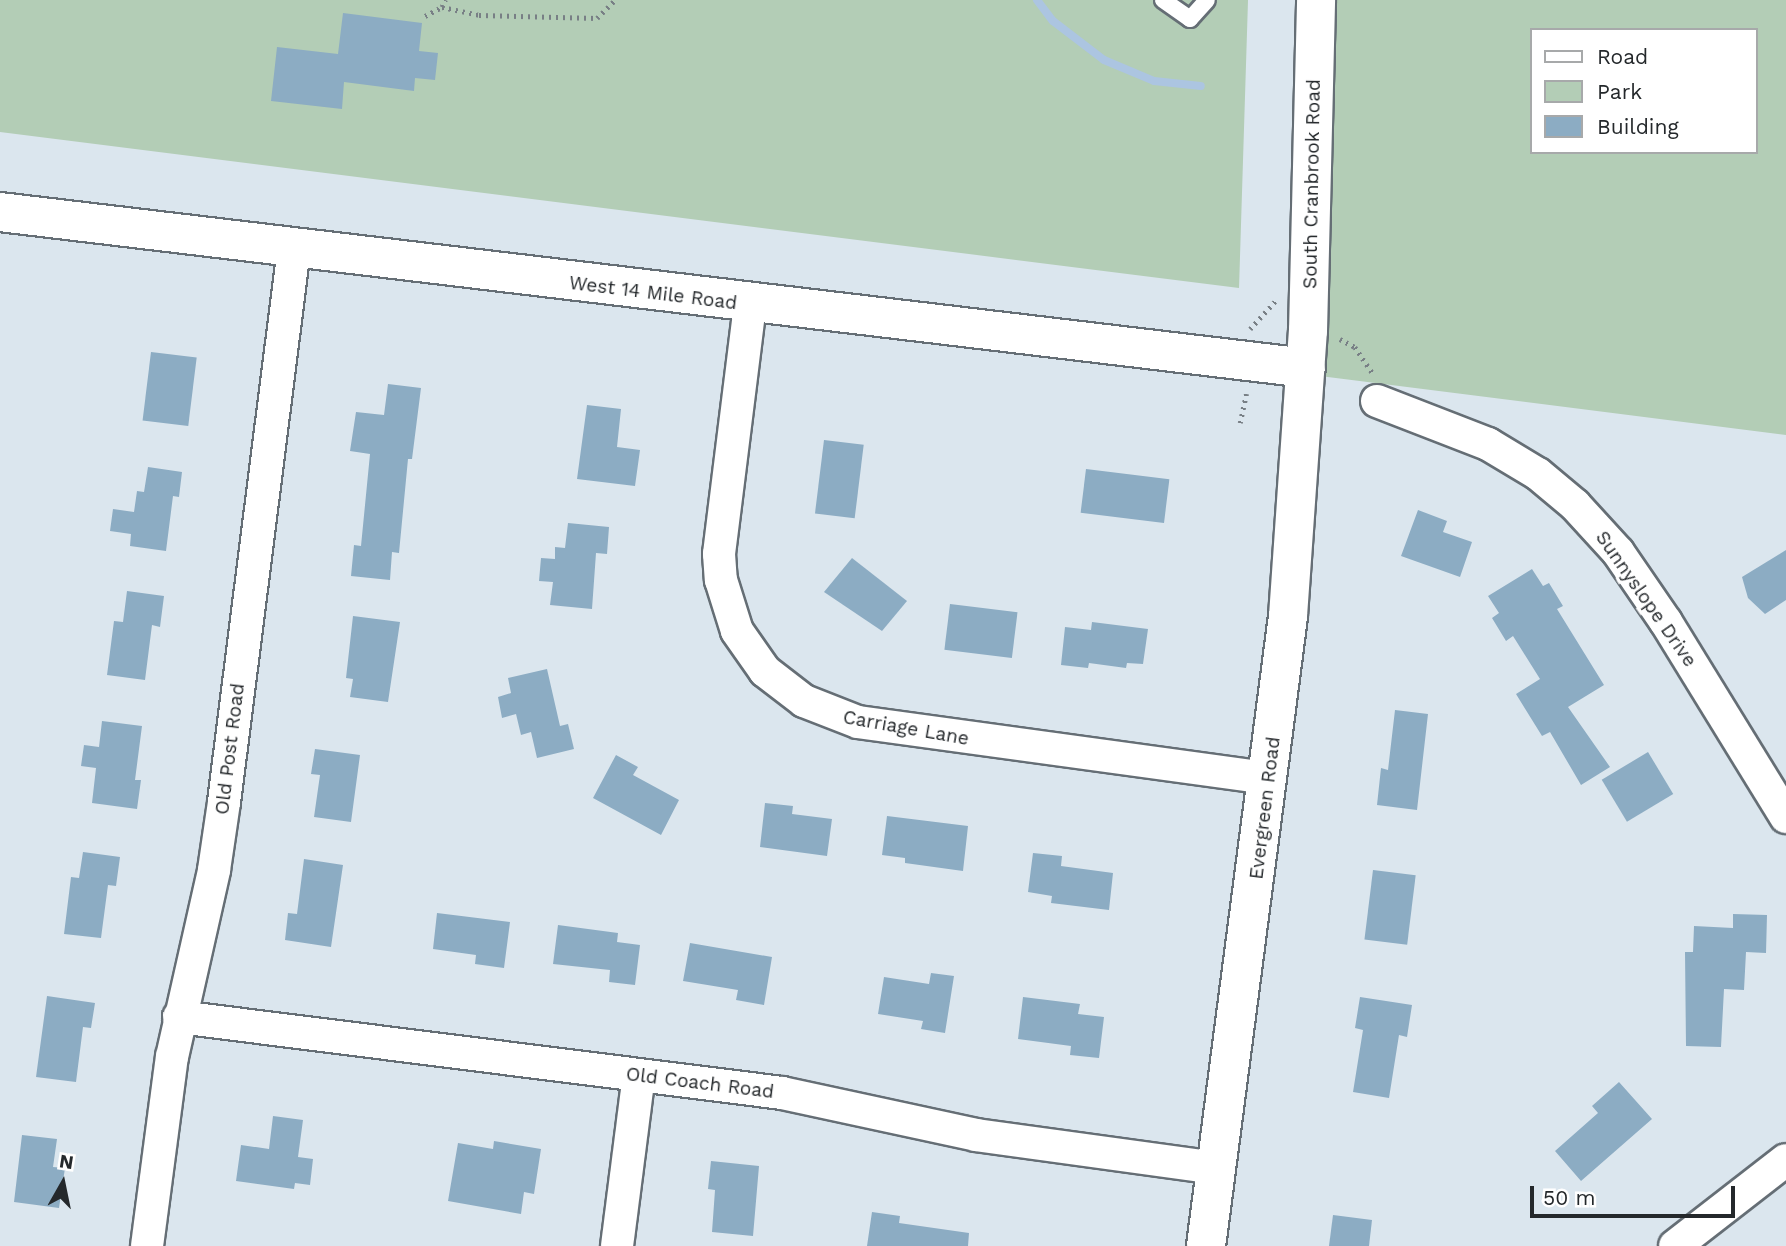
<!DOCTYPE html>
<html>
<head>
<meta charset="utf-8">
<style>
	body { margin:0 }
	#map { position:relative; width:1786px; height:1246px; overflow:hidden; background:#dbe6ee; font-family:"Work Sans",sans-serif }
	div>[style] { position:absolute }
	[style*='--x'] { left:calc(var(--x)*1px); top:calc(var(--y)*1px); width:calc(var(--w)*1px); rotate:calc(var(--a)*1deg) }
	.green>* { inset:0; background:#b3cdb6 }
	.stream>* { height:8px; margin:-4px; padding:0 4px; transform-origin:4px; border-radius:4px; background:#acc5e1 }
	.building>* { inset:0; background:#8cacc3; transform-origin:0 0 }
	.path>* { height:4.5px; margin-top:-2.25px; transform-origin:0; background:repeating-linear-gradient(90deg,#787f85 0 2px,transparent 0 7px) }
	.roads { filter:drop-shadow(2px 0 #656e75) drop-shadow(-2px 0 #656e75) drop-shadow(0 2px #656e75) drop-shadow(0 -2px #656e75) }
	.lane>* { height:16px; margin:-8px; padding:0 8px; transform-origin:8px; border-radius:8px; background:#fff }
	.street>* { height:32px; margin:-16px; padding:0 16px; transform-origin:16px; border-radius:16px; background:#fff }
	.secondary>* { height:38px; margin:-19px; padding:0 19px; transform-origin:19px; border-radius:19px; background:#fff }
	span { translate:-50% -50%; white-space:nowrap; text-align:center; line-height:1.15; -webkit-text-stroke:7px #fff; paint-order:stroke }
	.street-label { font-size:19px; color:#24282b }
	.legend { position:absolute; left:1530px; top:28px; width:228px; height:126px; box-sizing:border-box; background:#fff; border:2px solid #a7a9aa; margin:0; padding:9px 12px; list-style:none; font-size:21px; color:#24282b }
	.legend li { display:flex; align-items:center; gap:14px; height:35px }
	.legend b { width:35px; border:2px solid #a7a9aa }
	.north { position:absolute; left:28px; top:1148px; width:70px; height:70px; -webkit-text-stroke:5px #fff; paint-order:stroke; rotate:9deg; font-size:19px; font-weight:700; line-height:28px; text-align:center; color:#24282b }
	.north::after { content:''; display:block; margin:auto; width:24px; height:32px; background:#24282b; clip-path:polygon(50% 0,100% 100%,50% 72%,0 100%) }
	.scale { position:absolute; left:1530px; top:1186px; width:205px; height:32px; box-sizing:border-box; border:4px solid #24282b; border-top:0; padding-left:9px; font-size:21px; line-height:24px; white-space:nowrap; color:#24282b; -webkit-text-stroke:5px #fff; paint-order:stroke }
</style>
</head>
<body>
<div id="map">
	<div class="green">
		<i style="clip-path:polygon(0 0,1248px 0,1239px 288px,0 132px)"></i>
		<i style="clip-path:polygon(evenodd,1323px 0,1786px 0,1786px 435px,1312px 375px,1323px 0,1532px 30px,1756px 30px,1756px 152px,1532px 152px,1532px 30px)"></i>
	</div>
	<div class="stream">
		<i style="--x:1037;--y:0;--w:26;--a:53"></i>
		<i style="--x:1053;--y:21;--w:64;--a:37.4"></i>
		<i style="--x:1104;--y:60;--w:54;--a:22.8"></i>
		<i style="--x:1154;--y:81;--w:47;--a:6.1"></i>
	</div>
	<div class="building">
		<i style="clip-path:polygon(343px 13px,422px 23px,419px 51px,438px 53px,435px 80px,415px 78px,414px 91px,344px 82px,342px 109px,271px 101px,277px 47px,338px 54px)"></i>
		<i style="left:151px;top:352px;width:46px;height:69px;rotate:7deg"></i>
		<i style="clip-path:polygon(388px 384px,421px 388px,412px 459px,408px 459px,399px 553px,392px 552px,390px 580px,351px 576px,354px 545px,361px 546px,370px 454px,350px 451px,356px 412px,384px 415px)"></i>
		<i style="clip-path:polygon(587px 405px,621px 409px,617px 447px,640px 450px,635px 486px,577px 479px)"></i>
		<i style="left:824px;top:440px;width:40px;height:74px;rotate:7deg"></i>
		<i style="clip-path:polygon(148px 467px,182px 472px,179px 497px,173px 496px,166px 551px,130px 546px,131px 534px,110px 531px,113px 509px,134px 512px,137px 491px,144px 492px)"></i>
		<i style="left:1086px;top:469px;width:84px;height:44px;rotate:7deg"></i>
		<i style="clip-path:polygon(1418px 510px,1447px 521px,1443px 532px,1472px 542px,1460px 577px,1401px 556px)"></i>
		<i style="clip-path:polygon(568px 523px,609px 527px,607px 554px,596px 553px,592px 609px,550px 605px,553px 582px,539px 581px,541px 558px,555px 559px,555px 547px,565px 548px)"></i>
		<i style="clip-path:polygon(1786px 550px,1786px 600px,1765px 614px,1748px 598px,1742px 577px)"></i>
		<i style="clip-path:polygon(852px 558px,907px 601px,882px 631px,824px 592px)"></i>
		<i style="clip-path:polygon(1532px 569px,1543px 586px,1549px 583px,1563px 606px,1557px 609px,1604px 685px,1568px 707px,1610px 767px,1581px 785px,1550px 732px,1542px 736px,1516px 694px,1540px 679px,1513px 636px,1506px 641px,1492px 618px,1499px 613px,1488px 596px)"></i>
		<i style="clip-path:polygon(127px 591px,164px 596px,160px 627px,152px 625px,145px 680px,107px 675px,114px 621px,123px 622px)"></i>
		<i style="left:950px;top:604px;width:68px;height:46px;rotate:7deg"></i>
		<i style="clip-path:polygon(353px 616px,400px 622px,388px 702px,350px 697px,353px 679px,346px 678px)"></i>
		<i style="clip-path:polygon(1092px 622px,1148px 629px,1143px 664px,1127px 663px,1126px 668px,1089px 663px,1088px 668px,1061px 665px,1065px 627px,1091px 630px)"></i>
		<i style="clip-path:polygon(547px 669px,560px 726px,568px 724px,574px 749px,537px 758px,531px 732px,521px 735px,516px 714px,502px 718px,498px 697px,511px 693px,508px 678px)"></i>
		<i style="clip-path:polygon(1395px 710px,1428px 714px,1417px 810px,1377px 805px,1381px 768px,1388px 770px)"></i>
		<i style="clip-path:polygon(102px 721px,142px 726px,135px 780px,141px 780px,137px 809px,92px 803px,96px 768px,81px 766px,84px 745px,99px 747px)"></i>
		<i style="clip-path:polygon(315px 749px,360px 755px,351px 822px,314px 817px,320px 775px,311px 774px)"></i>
		<i style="left:1648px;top:752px;width:49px;height:54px;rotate:59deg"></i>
		<i style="clip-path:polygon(616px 755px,638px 767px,633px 775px,679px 800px,661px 835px,593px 798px)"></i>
		<i style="clip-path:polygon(765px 803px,793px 806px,792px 814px,832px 819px,827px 856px,760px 847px)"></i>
		<i style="clip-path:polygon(887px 816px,968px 826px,963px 871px,905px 863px,905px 858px,882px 855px)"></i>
		<i style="clip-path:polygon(83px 852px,120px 857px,116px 886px,108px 885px,101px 938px,64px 934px,71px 877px,79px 878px)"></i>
		<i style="clip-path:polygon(1033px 853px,1062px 856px,1061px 866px,1113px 873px,1109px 910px,1051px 903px,1052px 896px,1028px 892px)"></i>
		<i style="clip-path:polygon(304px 859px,343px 865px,331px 947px,285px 940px,288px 913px,297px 914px)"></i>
		<i style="left:1373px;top:870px;width:43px;height:70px;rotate:7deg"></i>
		<i style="clip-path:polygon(437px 913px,510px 922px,504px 968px,475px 964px,476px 955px,433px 949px)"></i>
		<i style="clip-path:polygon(1733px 914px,1767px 915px,1766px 953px,1746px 952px,1744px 990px,1724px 989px,1721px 1047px,1686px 1046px,1685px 952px,1693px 952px,1694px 926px,1733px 928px)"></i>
		<i style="clip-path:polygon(558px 925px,618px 933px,617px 942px,640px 945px,635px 985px,609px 982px,610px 970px,553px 964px)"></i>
		<i style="clip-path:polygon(690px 943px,772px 957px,764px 1005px,736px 1000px,738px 990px,683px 981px)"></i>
		<i style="clip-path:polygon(931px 973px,954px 976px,945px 1033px,921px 1029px,923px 1021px,878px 1014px,884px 977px,929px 984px)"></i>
		<i style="clip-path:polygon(47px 996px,95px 1003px,91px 1028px,83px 1027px,76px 1082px,36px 1077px)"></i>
		<i style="clip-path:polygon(1023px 997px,1080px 1004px,1078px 1014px,1104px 1017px,1099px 1058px,1070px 1055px,1071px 1046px,1018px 1039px)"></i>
		<i style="clip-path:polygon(1360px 997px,1412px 1005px,1407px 1037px,1399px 1035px,1389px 1098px,1353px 1092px,1363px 1030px,1355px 1028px)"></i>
		<i style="clip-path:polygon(1619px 1082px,1652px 1119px,1581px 1181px,1555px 1151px,1598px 1113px,1592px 1106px)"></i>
		<i style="clip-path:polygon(273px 1116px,303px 1120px,298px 1157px,313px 1159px,310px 1185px,295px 1183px,294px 1189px,236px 1181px,241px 1145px,269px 1149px)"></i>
		<i style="clip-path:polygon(22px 1135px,57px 1139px,53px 1167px,65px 1168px,59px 1208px,14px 1202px)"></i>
		<i style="clip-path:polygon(494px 1141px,541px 1149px,534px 1194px,524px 1192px,521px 1214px,448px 1201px,458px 1143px,493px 1149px)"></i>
		<i style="clip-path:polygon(711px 1161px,759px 1166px,753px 1236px,712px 1232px,715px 1190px,708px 1189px)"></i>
		<i style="clip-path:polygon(872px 1212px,900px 1216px,899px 1223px,969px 1233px,968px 1246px,867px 1246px)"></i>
		<i style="clip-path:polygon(1333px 1215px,1372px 1220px,1369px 1246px,1329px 1246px)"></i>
	</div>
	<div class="path">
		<i style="--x:442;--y:7;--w:8;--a:-67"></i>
		<i style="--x:425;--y:16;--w:19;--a:-28"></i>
		<i style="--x:442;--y:7;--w:38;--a:12"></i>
		<i style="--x:479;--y:15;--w:118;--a:1.5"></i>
		<i style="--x:597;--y:18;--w:25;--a:-45"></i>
		<i style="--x:1250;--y:329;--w:38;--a:-48"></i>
		<i style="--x:1340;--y:339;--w:17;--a:28"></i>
		<i style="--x:1355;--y:347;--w:32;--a:56"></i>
		<i style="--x:1240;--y:423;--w:30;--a:-78"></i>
	</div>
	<div class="roads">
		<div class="lane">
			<i style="--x:1163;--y:0;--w:33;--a:35"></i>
			<i style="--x:1190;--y:19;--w:25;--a:-48"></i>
		</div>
		<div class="street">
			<i style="--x:750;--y:305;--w:251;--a:97.1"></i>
			<i style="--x:719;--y:554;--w:26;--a:86"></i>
			<i style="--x:721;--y:580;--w:53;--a:72.6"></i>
			<i style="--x:737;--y:631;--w:49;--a:55"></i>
			<i style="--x:765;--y:671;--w:49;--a:37.6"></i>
			<i style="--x:804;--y:701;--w:58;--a:21.3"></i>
			<i style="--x:858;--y:722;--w:415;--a:7.8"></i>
			<i style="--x:1377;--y:401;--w:119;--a:21.2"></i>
			<i style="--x:1488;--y:444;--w:58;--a:31"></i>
			<i style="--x:1538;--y:474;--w:48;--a:40"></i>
			<i style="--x:1575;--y:505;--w:64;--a:47.5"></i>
			<i style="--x:1618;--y:552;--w:85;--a:55.6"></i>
			<i style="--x:1666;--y:622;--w:229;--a:58.4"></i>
			<i style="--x:179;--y:1017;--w:608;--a:7.18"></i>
			<i style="--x:782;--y:1093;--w:198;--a:12.2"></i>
			<i style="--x:976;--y:1135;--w:244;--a:7.8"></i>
			<i style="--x:147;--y:1246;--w:191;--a:-82.5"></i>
			<i style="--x:172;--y:1057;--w:192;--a:-77.3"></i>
			<i style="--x:214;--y:870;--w:69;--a:-81.6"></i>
			<i style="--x:224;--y:802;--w:557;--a:-82.79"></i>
			<i style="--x:617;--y:1246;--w:172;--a:-82.7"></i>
			<i style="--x:1675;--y:1246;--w:140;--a:-37.8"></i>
		</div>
		<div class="secondary">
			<i style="--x:0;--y:212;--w:1315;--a:6.81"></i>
			<i style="--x:1206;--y:1246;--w:635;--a:-82.58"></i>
			<i style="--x:1288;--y:616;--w:286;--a:-86"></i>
			<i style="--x:1308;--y:331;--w:331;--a:-88.6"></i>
		</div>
	</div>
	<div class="street-label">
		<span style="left:1312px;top:184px;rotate:-89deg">South Cranbrook Road</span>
		<span style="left:653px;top:293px;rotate:7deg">West 14 Mile Road</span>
		<span style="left:1646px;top:599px;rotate:55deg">Sunnyslope Drive</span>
		<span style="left:906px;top:728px;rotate:10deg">Carriage Lane</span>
		<span style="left:230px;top:749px;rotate:-83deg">Old Post Road</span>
		<span style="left:1265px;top:808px;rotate:-83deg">Evergreen Road</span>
		<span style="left:700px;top:1083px;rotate:7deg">Old Coach Road</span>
	</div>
	<ul class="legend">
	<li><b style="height:9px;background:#fff"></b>Road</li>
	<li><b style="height:19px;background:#b3cdb6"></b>Park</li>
	<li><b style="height:19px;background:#8cacc3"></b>Building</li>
	</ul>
	<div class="north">N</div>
	<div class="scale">50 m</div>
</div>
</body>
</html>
